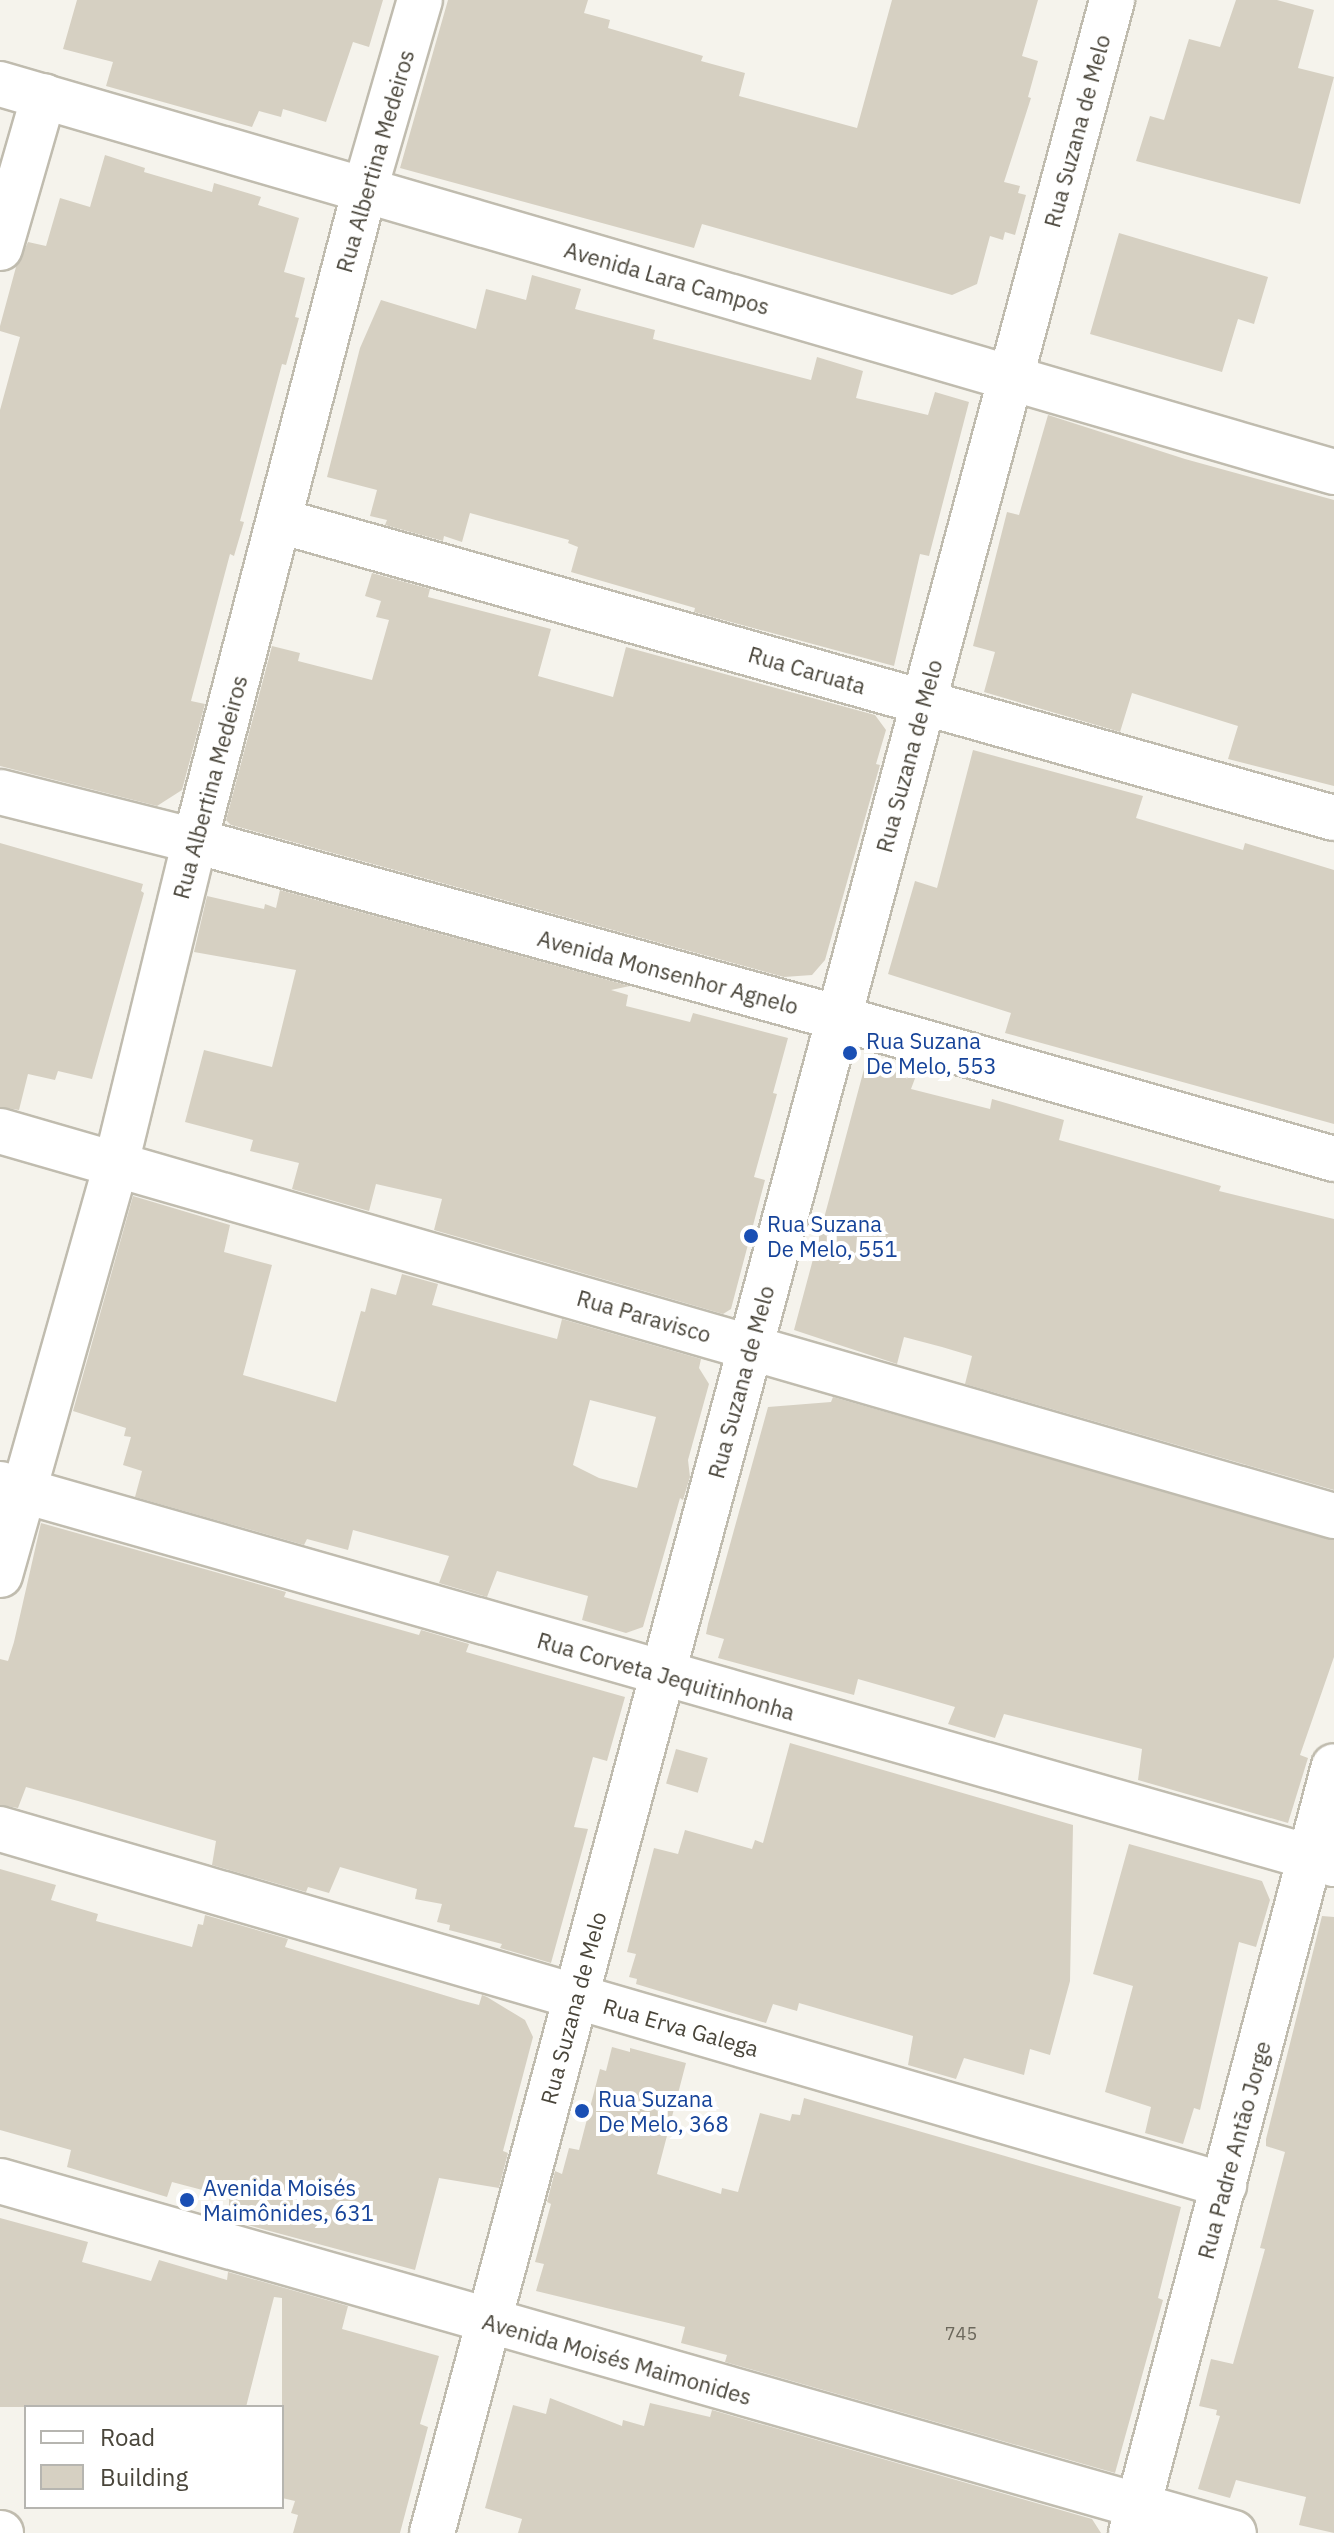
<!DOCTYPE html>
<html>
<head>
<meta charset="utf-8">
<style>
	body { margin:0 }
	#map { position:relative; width:1334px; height:2533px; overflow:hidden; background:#f5f3ec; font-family:"IBM Plex Sans",sans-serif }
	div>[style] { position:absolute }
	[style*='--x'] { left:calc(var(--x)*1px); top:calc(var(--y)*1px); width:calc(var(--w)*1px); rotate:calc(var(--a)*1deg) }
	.building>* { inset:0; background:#d6d0c2; transform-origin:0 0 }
	.roads { filter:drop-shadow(2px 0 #c0bcaf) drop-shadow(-2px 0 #c0bcaf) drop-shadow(0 2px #c0bcaf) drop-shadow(0 -2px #c0bcaf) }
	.minor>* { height:44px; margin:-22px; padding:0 22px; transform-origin:22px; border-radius:22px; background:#fff }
	.dots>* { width:22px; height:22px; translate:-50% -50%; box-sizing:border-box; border:4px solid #fff; border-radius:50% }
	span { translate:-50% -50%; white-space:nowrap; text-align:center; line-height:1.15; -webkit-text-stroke:8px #fff; paint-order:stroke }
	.number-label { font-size:18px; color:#6c685c }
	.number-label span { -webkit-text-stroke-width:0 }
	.street-label { font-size:22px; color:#49453a }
	.transit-label { font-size:22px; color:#164399 }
	.left { translate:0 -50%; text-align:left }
	.legend { position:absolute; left:24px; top:2405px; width:260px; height:104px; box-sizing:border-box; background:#fff; border:2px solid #b6b5b0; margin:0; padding:10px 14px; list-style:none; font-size:24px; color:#49453a }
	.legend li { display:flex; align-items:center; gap:16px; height:40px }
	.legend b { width:40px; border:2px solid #b6b5b0 }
</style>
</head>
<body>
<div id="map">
	<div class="building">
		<i style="clip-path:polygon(77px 0,383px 0,369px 47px,353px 42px,326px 122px,283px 109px,281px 117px,259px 111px,252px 127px,106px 86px,113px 62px,63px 49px)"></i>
		<i style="clip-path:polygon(448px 0,588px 0,584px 13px,610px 20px,608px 28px,703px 56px,701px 61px,745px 73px,739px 96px,857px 128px,892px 0,1038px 0,1022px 56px,1038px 61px,1028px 97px,1031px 98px,1004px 182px,1020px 186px,1018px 193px,1026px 195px,1015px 235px,1005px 232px,1003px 240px,990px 236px,977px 284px,952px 295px,702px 224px,694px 248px,400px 168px)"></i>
		<i style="clip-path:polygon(1236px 0,1277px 0,1314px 10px,1298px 68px,1334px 77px,1300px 204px,1136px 161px,1150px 116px,1164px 120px,1189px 39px,1220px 47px)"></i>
		<i style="clip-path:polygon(105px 155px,145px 168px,144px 172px,212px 192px,214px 183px,261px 197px,258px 205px,299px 218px,284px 272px,305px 278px,295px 317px,299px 318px,286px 365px,282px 364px,240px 521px,244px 522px,234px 556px,230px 554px,191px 701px,205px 704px,182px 790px,157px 806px,0 766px,0 410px,20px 337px,0 331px,0 326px,16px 267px,28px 242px,46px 246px,60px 198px,90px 207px)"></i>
		<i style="clip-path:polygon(1119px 233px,1268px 277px,1254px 324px,1238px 319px,1222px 372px,1090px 334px)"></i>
		<i style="clip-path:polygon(532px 275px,581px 289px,575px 309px,655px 330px,653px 339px,811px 380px,817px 357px,863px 371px,856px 398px,928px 415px,935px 392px,969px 402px,929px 556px,920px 554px,894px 666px,694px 612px,695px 608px,571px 572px,578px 547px,568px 543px,569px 540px,470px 513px,462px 542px,444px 536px,443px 541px,385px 525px,387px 520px,370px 516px,377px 490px,327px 477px,360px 348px,381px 300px,476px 329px,486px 289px,526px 300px)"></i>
		<i style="clip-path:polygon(1048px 415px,1185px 459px,1334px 500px,1334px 786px,1228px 759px,1238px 726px,1132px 693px,1120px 732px,984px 692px,995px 652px,973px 646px,1007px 512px,1019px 515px)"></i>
		<i style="clip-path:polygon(372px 573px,430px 589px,428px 597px,551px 629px,538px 676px,613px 697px,626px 647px,875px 715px,886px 730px,876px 764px,880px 765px,825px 960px,812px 975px,784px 977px,231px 825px,226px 820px,272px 646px,300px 653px,298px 661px,372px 680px,389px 620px,376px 617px,381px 601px,365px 596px)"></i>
		<i style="clip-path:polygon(973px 750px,1143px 796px,1136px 818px,1243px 850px,1245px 843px,1334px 870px,1334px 1124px,1005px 1033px,1011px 1013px,888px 974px,915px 881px,937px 888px)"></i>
		<i style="clip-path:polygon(0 843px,143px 884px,141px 891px,144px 893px,92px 1079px,58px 1071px,55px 1080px,28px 1074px,19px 1110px,0 1107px)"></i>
		<i style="clip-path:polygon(280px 890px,630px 986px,611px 990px,628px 995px,626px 1006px,690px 1022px,693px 1013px,788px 1038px,773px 1093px,777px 1094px,754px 1177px,765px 1180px,731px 1309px,723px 1314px,434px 1230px,442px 1199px,376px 1184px,369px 1211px,292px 1189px,299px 1163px,250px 1151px,253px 1140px,185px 1122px,204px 1050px,272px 1067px,296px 970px,194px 952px,207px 896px,264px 909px,265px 904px,276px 908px)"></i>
		<i style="clip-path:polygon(867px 1058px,917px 1073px,911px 1089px,990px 1109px,992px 1099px,1064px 1120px,1059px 1140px,1221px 1186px,1219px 1191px,1334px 1219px,1334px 1490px,965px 1384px,972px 1356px,942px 1347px,904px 1337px,897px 1364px,794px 1330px)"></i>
		<i style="clip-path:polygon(evenodd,133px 1196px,230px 1225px,224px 1252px,272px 1265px,243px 1375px,288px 1388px,336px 1402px,361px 1311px,365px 1312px,371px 1288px,396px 1295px,402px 1274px,438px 1284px,432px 1305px,557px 1339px,562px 1319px,701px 1359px,699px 1368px,709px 1384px,688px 1460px,690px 1477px,683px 1500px,680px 1498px,643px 1627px,626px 1633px,582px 1620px,588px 1596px,497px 1571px,487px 1597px,439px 1583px,449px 1556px,353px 1530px,348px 1550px,307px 1539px,304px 1545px,135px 1497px,142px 1471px,123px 1465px,131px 1437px,124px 1436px,126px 1428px,73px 1411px,133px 1196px,590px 1400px,656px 1417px,637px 1488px,599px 1478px,573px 1465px,590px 1400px)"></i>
		<i style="clip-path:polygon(833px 1397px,1334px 1540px,1334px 1657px,1300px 1755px,1308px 1758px,1288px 1823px,1138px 1780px,1142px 1749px,1004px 1714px,995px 1738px,948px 1724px,955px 1707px,907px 1693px,858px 1679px,854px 1695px,718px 1658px,724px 1639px,706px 1634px,708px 1624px,768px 1407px,831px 1402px)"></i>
		<i style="clip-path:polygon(41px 1523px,286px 1592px,284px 1597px,419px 1635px,421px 1630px,469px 1644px,466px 1652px,625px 1697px,607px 1761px,593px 1757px,574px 1827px,588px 1829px,551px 1963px,500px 1948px,502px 1944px,449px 1930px,450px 1925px,437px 1922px,442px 1904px,415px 1899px,417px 1889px,340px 1867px,329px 1893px,308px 1887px,306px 1892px,212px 1865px,216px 1841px,78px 1801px,26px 1787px,18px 1808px,0 1805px,0 1659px,8px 1661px,14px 1642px)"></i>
		<i style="clip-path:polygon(790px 1743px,1073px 1825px,1070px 1981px,1050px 2055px,1030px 2049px,1024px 2075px,964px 2058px,956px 2079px,908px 2065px,913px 2036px,799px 2003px,797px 2011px,773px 2004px,766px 2023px,636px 1984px,637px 1979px,629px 1977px,636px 1954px,627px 1952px,654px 1848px,678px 1854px,685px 1830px,752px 1849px,755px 1840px,763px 1843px)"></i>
		<i style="left:676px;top:1749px;width:33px;height:36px;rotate:16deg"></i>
		<i style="clip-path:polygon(1129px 1844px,1262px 1881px,1270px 1900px,1256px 1947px,1239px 1942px,1200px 2110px,1194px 2108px,1183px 2144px,1145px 2133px,1151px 2107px,1105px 2092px,1133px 1986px,1093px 1974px)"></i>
		<i style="clip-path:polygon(0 1869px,56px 1885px,51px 1900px,98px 1914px,96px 1921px,192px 1947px,198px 1924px,203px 1925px,205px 1915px,288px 1939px,285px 1947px,460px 2000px,479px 2005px,482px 1995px,487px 1997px,525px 2020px,533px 2037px,503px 2151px,508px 2153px,499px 2188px,439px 2178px,415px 2270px,229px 2220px,229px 2197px,172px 2182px,167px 2197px,67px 2167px,71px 2150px,0 2130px)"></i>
		<i style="clip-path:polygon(1322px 1916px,1334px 1917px,1334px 2533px,1299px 2525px,1306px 2497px,1236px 2480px,1230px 2498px,1198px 2489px,1220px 2416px,1216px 2415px,1217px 2410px,1199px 2406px,1211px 2359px,1233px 2364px,1265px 2249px,1260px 2248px,1285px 2152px,1266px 2146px,1266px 2139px)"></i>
		<i style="clip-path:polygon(612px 2047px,630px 2052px,630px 2048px,686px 2063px,657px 2174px,721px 2194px,722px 2188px,738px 2192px,760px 2113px,790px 2121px,792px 2114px,800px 2115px,804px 2098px,1181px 2207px,1158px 2298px,1163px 2300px,1115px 2473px,725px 2362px,727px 2355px,681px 2343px,685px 2327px,536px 2291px,544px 2264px,535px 2262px,551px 2204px,547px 2202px,555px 2171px,562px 2174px,569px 2148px,579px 2150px,600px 2069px,606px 2071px)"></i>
		<i style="clip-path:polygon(0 2218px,88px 2242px,82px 2262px,151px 2281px,159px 2260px,227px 2280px,228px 2272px,348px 2306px,342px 2329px,439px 2356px,420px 2424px,428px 2427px,400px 2533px,293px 2533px,298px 2515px,291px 2513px,295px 2501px,282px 2498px,282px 2298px,274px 2297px,246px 2407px,0 2407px)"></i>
		<i style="clip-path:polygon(550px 2398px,622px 2426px,623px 2420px,644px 2426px,650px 2403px,710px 2417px,712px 2410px,1092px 2519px,1101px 2533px,518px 2533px,522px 2519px,485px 2508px,513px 2405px,546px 2414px)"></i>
	</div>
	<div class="roads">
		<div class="minor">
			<i style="--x:0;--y:84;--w:1389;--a:16.22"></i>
			<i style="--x:0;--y:248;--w:158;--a:-73.9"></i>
			<i style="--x:280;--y:521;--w:1095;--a:15.74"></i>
			<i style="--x:0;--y:792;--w:201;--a:14.1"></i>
			<i style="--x:195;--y:841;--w:668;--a:15.37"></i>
			<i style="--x:839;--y:1018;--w:515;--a:15.9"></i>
			<i style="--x:0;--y:1131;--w:1388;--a:16.1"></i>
			<i style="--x:0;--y:1484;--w:1387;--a:15.9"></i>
			<i style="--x:0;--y:1575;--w:427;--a:-74.2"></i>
			<i style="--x:116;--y:1164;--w:333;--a:-76.3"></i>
			<i style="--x:195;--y:841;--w:674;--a:-75.39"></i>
			<i style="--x:365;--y:189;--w:197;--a:-73.8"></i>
			<i style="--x:0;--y:1829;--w:1275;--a:16.22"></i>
			<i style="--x:0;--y:2181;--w:1283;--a:15.92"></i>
			<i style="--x:0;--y:2533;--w:1;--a:0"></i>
			<i style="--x:432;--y:2533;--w:2623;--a:-74.97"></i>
			<i style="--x:1131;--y:2533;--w:793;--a:-75.18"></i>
		</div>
	</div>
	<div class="dots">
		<i style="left:850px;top:1053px;background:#1a4fb4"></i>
		<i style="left:751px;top:1236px;background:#1a4fb4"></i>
		<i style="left:582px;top:2111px;background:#1a4fb4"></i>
		<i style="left:187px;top:2200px;background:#1a4fb4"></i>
	</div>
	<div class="number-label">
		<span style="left:961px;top:2334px">745</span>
	</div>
	<div class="street-label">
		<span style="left:1077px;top:131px;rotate:-75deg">Rua Suzana de Melo</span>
		<span style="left:375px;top:161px;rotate:-74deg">Rua Albertina Medeiros</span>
		<span style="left:667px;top:278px;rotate:16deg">Avenida Lara Campos</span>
		<span style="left:807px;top:670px;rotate:16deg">Rua Caruata</span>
		<span style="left:909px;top:756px;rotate:-75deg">Rua Suzana de Melo</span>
		<span style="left:210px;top:787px;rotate:-75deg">Rua Albertina Medeiros</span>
		<span style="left:668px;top:972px;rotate:15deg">Avenida Monsenhor Agnelo</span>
		<span style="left:644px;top:1316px;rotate:16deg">Rua Paravisco</span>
		<span style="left:741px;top:1382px;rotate:-75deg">Rua Suzana de Melo</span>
		<span style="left:666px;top:1676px;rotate:16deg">Rua Corveta Jequitinhonha</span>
		<span style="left:573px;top:2008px;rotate:-75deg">Rua Suzana de Melo</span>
		<span style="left:681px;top:2027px;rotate:16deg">Rua Erva Galega</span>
		<span style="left:1234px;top:2150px;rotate:-75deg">Rua Padre Antão Jorge</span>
		<span style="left:617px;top:2359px;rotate:16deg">Avenida Moisés Maimonides</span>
	</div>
	<div class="transit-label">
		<span class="left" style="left:866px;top:1053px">Rua Suzana<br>De Melo, 553</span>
		<span class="left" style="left:767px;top:1236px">Rua Suzana<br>De Melo, 551</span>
		<span class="left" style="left:598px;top:2111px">Rua Suzana<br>De Melo, 368</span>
		<span class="left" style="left:203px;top:2200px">Avenida Moisés<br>Maimônides, 631</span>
	</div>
	<ul class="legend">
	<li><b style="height:10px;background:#fff"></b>Road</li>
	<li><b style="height:22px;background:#d6d0c2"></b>Building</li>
	</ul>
</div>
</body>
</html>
